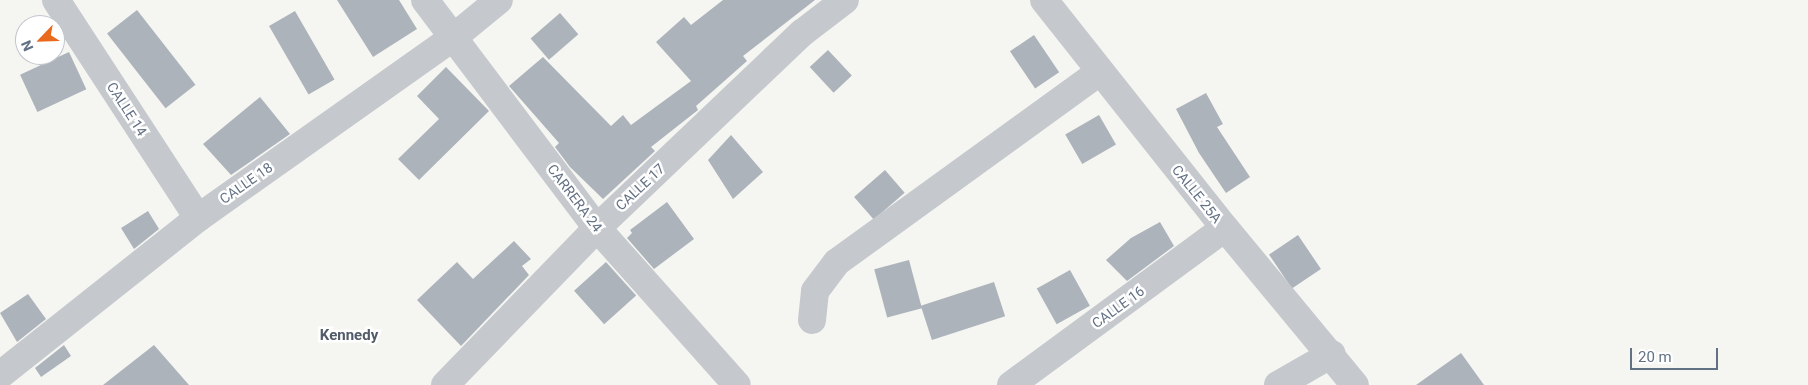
<!DOCTYPE html>
<html>
<head>
<meta charset="utf-8">
<style>
	body { margin:0 }
	#map { position:relative; width:1808px; height:385px; overflow:hidden; background:#f5f6f2; font-family:Roboto,sans-serif }
	div>[style] { position:absolute }
	[style*='--x'] { left:calc(var(--x)*1px); top:calc(var(--y)*1px); width:calc(var(--w)*1px); rotate:calc(var(--a)*1deg) }
	.building>* { inset:0; background:#adb3ba; transform-origin:0 0 }
	.street>* { height:28px; margin:-14px; padding:0 14px; transform-origin:14px; border-radius:14px; background:#c5c8cc }
	span { translate:-50% -50%; white-space:nowrap; text-align:center; line-height:1.15; -webkit-text-stroke:5px #fff; paint-order:stroke }
	.street-label { font-size:14px; color:#637184 }
	.neighbourhood-label { font-size:15px; color:#515b69; font-weight:700 }
	.north { position:absolute; left:15px; top:15px; width:50px; height:50px; box-sizing:border-box; background:#fff; border:1px solid #c1c6ce; border-radius:50%; rotate:246deg; font-size:14px; font-weight:700; line-height:20px; text-align:center; color:#637184 }
	.north::after { content:''; display:block; margin:auto; width:18px; height:22px; background:#ea6a1d; clip-path:polygon(50% 0,100% 100%,50% 72%,0 100%) }
	.scale { position:absolute; left:1630px; top:348px; width:88px; height:22px; box-sizing:border-box; border:2px solid #637184; border-top:0; padding-left:6px; font-size:15px; line-height:18px; white-space:nowrap; color:#637184; -webkit-text-stroke:4px #fff; paint-order:stroke }
</style>
</head>
<body>
<div id="map">
	<div class="building">
		<i style="clip-path:polygon(337px 0,399px 0,417px 29px,373px 57px)"></i>
		<i style="clip-path:polygon(723px 0,815px 0,743px 56px,747px 61px,696px 106px,698px 110px,651px 147px,655px 151px,603px 199px,570px 167px,555px 147px,559px 143px,509px 86px,543px 57px,611px 126px,623px 115px,631px 125px,691px 81px,656px 42px,684px 17px,691px 25px)"></i>
		<i style="left:137px;top:10px;width:95px;height:38px;rotate:52deg"></i>
		<i style="left:295px;top:11px;width:79px;height:30px;rotate:60deg"></i>
		<i style="left:560px;top:13px;width:28px;height:39px;rotate:49deg"></i>
		<i style="left:1034px;top:35px;width:45px;height:29px;rotate:56deg"></i>
		<i style="left:828px;top:50px;width:35px;height:25px;rotate:47deg"></i>
		<i style="left:69px;top:52px;width:41px;height:54px;rotate:65deg"></i>
		<i style="clip-path:polygon(446px 67px,489px 111px,419px 180px,398px 159px,439px 119px,417px 96px)"></i>
		<i style="clip-path:polygon(1206px 93px,1223px 124px,1217px 127px,1250px 177px,1226px 193px,1199px 153px,1176px 109px)"></i>
		<i style="clip-path:polygon(260px 97px,290px 134px,231px 175px,203px 144px)"></i>
		<i style="left:1099px;top:115px;width:34px;height:39px;rotate:60deg"></i>
		<i style="clip-path:polygon(731px 135px,763px 172px,733px 199px,708px 160px)"></i>
		<i style="left:885px;top:170px;width:30px;height:41px;rotate:49deg"></i>
		<i style="clip-path:polygon(667px 202px,694px 239px,654px 269px,627px 238px,632px 233px,630px 230px)"></i>
		<i style="clip-path:polygon(148px 211px,159px 229px,134px 249px,121px 228px)"></i>
		<i style="clip-path:polygon(1160px 222px,1174px 246px,1127px 281px,1106px 260px,1131px 238px)"></i>
		<i style="left:1298px;top:235px;width:41px;height:35px;rotate:56deg"></i>
		<i style="clip-path:polygon(514px 241px,531px 259px,522px 266px,529px 275px,461px 346px,417px 300px,457px 262px,473px 279px)"></i>
		<i style="left:909px;top:260px;width:50px;height:36px;rotate:75deg"></i>
		<i style="left:606px;top:262px;width:45px;height:43px;rotate:48deg"></i>
		<i style="left:1070px;top:270px;width:41px;height:38px;rotate:61deg"></i>
		<i style="left:994px;top:282px;width:36px;height:77px;rotate:72deg"></i>
		<i style="clip-path:polygon(28px 294px,46px 319px,17px 342px,0 313px)"></i>
		<i style="clip-path:polygon(64px 345px,71px 356px,41px 377px,35px 368px)"></i>
		<i style="clip-path:polygon(154px 345px,189px 385px,103px 385px)"></i>
		<i style="clip-path:polygon(1461px 353px,1484px 385px,1416px 385px)"></i>
	</div>
	<div class="street">
		<i style="--x:56;--y:0;--w:260;--a:56.9"></i>
		<i style="--x:425;--y:0;--w:286;--a:53"></i>
		<i style="--x:597;--y:228;--w:210;--a:48.3"></i>
		<i style="--x:1044;--y:0;--w:291;--a:51.6"></i>
		<i style="--x:1225;--y:228;--w:204;--a:50.4"></i>
		<i style="--x:812;--y:320;--w:29;--a:-84"></i>
		<i style="--x:815;--y:291;--w:36;--a:-53"></i>
		<i style="--x:837;--y:262;--w:324;--a:-35.9"></i>
		<i style="--x:0;--y:375;--w:253;--a:-38.4"></i>
		<i style="--x:198;--y:218;--w:314;--a:-35.3"></i>
		<i style="--x:454;--y:37;--w:58;--a:-39.4"></i>
		<i style="--x:445;--y:385;--w:219;--a:-45.9"></i>
		<i style="--x:597;--y:228;--w:283;--a:-43.6"></i>
		<i style="--x:802;--y:33;--w:54;--a:-37.5"></i>
		<i style="--x:1011;--y:385;--w:265;--a:-36.3"></i>
		<i style="--x:1278;--y:385;--w:62;--a:-29.9"></i>
	</div>
	<div class="street-label">
		<span style="left:127px;top:109px;rotate:57deg">CALLE 14</span>
		<span style="left:246px;top:183px;rotate:-35deg">CALLE 18</span>
		<span style="left:640px;top:187px;rotate:-43deg">CALLE 17</span>
		<span style="left:1197px;top:194px;rotate:51deg">CALLE 25A</span>
		<span style="left:575px;top:198px;rotate:53deg">CARRERA 24</span>
		<span style="left:1118px;top:307px;rotate:-36deg">CALLE 16</span>
	</div>
	<div class="neighbourhood-label">
		<span style="left:349px;top:336px">Kennedy</span>
	</div>
	<div class="north">N</div>
	<div class="scale">20 m</div>
</div>
</body>
</html>
